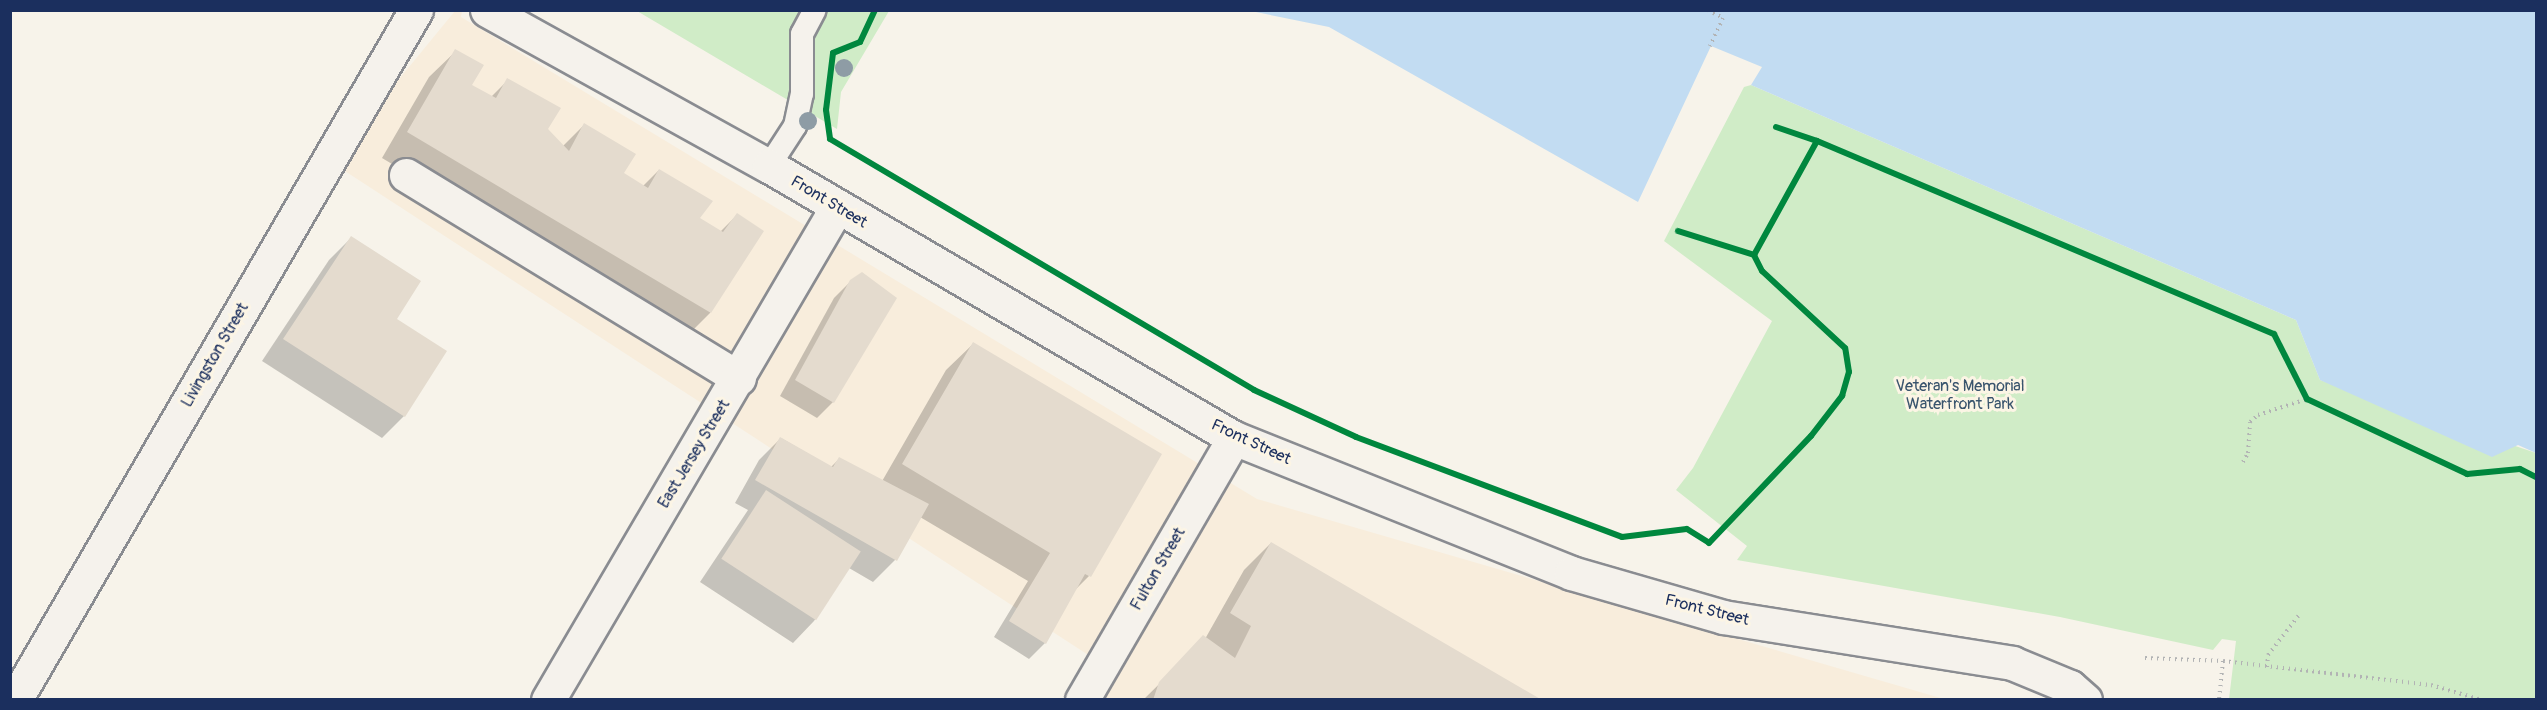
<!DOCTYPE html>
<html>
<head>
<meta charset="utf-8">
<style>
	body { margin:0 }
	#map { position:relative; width:2547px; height:710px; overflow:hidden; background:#f7f3ea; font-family:Pangolin,sans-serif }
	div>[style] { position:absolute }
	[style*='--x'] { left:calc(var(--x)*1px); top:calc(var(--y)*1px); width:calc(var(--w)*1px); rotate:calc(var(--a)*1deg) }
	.built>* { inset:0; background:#f8eddc }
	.green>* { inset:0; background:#d0ecc7 }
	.water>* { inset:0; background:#c2dcf2 }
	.shadow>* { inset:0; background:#0003 }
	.building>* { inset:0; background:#e4dbce; transform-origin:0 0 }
	.path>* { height:4px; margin-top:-2px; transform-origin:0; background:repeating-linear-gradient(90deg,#b2b3b4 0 1.5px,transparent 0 6px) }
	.roads { filter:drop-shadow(2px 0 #8a8c91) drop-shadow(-2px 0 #8a8c91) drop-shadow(0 2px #8a8c91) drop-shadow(0 -2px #8a8c91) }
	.service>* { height:22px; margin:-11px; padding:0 11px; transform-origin:11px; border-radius:11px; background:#f5f2ec }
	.minor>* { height:33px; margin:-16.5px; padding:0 16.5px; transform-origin:16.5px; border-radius:16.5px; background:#f5f2ec }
	.cycleway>* { height:6px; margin:-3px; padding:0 3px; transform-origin:3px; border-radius:3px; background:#00873e }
	.trees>* { width:18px; height:18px; margin:-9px; border-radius:50%; background:#8e9ca5 }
	span { translate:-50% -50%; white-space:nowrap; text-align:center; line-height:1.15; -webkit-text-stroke:6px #fcf5e5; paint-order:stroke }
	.street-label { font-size:16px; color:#1b2f5e }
	.park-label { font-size:16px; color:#39546d }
	.frame { position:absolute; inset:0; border:12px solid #1b2f5e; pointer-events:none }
</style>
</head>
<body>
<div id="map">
	<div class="built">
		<i style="clip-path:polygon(455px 11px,462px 11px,461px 17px,1257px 499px,1944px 699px,1073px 699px,1096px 660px,331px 162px)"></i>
	</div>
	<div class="green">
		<i style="clip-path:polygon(637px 11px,889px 11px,841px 92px,837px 129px)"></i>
		<i style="clip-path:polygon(1751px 85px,2296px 320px,2320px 380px,2536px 453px,2536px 699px,2229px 699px,2236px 641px,2222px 639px,2213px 650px,2060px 617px,1737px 560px,1747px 546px,1676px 490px,1693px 468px,1772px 321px,1664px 241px,1744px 87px)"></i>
	</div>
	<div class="water">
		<i style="clip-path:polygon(1251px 11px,2536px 11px,2536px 453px,2518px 445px,2492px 457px,2320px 380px,2296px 320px,1751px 85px,1762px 67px,1711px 46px,1638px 202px,1329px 27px)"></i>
	</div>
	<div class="shadow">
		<i style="clip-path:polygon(456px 51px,470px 85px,491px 97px,508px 80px,562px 147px,584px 125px,622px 174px,643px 186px,659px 170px,698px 218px,720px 232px,737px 215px,710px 313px,684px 339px,382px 158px,429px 77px)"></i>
		<i style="clip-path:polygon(351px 238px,395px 319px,404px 416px,382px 438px,262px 361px,329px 260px)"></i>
		<i style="clip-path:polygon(851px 281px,833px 402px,817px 418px,780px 396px,834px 298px)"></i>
		<i style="clip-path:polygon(973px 344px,1089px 576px,1074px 591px,1045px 643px,1029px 659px,994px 637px,1028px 581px,920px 517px,895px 560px,873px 582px,849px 568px,814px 621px,793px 643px,700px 582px,748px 510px,735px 503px,759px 460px,781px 438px,831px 467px,839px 459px,881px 483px,946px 370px)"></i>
		<i style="clip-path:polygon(1271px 543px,1539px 700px,1143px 700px,1205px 639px,1244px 570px)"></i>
	</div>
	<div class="building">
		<i style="clip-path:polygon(455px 49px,484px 65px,472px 85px,496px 98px,507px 78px,561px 108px,548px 129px,569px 151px,584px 123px,636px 154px,624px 173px,648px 188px,659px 169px,713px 201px,700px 218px,723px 232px,737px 213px,764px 231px,711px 313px,407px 132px)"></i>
		<i style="clip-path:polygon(351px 236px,421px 281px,397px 319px,447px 351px,405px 417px,283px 339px)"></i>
		<i style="clip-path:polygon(862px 272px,897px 298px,834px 403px,795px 380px,850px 280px)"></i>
		<i style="clip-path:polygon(973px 342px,1162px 454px,1091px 577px,1085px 574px,1046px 644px,1009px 621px,1050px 553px,902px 464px)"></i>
		<i style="clip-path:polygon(780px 437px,833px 467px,839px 457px,929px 504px,897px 561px,755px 480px)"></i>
		<i style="left:766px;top:490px;width:113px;height:82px;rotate:33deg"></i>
		<i style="clip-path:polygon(1271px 542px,1542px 700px,1153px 700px,1159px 682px,1203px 635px,1235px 658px,1251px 626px,1230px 613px)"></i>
	</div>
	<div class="path">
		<i style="--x:1708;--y:10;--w:17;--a:28"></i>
		<i style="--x:1723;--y:18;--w:31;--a:115"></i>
		<i style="--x:833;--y:54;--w:30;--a:-24"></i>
		<i style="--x:860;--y:42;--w:35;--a:-65"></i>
		<i style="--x:828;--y:127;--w:12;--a:81"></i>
		<i style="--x:2243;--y:462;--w:10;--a:-61"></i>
		<i style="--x:2248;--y:453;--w:31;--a:-86"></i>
		<i style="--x:2250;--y:422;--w:11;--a:-41"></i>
		<i style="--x:2258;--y:415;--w:52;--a:-18.1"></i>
		<i style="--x:2145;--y:658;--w:78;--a:2.2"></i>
		<i style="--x:2223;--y:661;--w:39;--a:96"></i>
		<i style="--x:2223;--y:661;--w:209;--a:6.6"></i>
		<i style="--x:2431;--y:685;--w:53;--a:16.4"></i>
		<i style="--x:2267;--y:667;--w:12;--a:-85"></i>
		<i style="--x:2268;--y:655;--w:51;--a:-52.2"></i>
	</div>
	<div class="roads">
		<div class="service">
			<i style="--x:769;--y:166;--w:48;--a:-57"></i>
			<i style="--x:795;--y:126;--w:33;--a:-78"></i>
			<i style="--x:802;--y:94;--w:60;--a:-90"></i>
			<i style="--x:802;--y:34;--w:27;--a:-62"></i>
		</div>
		<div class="minor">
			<i style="--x:487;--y:10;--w:322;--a:29"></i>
			<i style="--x:769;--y:166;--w:539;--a:30.33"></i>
			<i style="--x:1234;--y:438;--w:363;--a:21.8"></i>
			<i style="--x:1571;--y:573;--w:158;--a:16.1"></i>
			<i style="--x:1723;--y:617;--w:293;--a:9"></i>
			<i style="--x:2012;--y:663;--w:63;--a:22.5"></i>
			<i style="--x:2070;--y:687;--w:20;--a:41"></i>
			<i style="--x:406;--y:175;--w:390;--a:31.4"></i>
			<i style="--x:15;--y:700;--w:798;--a:-59.84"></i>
			<i style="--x:548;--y:700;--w:571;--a:-59.62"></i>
			<i style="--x:1082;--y:700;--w:303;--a:-59.9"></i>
		</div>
	</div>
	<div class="cycleway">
		<i style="--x:875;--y:10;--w:35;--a:115"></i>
		<i style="--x:860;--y:42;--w:29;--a:158"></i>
		<i style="--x:833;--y:53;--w:57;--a:97"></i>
		<i style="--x:826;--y:110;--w:29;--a:82"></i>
		<i style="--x:830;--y:139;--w:493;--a:30.6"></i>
		<i style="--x:1254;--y:390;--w:112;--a:24.7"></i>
		<i style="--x:1356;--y:437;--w:284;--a:20.6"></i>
		<i style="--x:1622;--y:537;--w:65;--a:-7"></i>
		<i style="--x:1687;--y:529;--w:26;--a:32"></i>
		<i style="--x:1709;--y:543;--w:148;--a:-46.4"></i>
		<i style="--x:1811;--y:436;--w:51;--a:-52.2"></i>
		<i style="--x:1842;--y:396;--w:25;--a:-74"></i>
		<i style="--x:1849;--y:372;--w:24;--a:-99"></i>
		<i style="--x:1845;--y:348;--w:113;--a:-137.1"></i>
		<i style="--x:1762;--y:271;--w:18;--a:-117"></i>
		<i style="--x:1754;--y:255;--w:130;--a:-61.1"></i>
		<i style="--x:1776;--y:127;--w:43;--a:18.9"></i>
		<i style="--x:1817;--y:141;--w:496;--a:22.9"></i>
		<i style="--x:2274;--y:334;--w:73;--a:63.1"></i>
		<i style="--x:2307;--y:399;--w:177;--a:25.1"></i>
		<i style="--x:2467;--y:474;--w:53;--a:-5.4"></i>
		<i style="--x:2520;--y:469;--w:18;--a:27"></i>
		<i style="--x:1678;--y:231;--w:80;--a:17.5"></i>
	</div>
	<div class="trees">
		<i style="left:844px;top:68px"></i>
		<i style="left:808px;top:121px"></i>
	</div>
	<div class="street-label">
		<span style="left:829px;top:202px;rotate:31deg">Front Street</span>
		<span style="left:215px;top:355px;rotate:-60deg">Livingston Street</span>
		<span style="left:1251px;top:442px;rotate:25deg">Front Street</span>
		<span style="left:694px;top:454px;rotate:-59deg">East Jersey Street</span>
		<span style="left:1158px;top:569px;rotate:-60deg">Fulton Street</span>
		<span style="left:1707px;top:610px;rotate:14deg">Front Street</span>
	</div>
	<div class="park-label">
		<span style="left:1960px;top:395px">Veteran's Memorial<br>Waterfront Park</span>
	</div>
	<div class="frame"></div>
</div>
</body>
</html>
